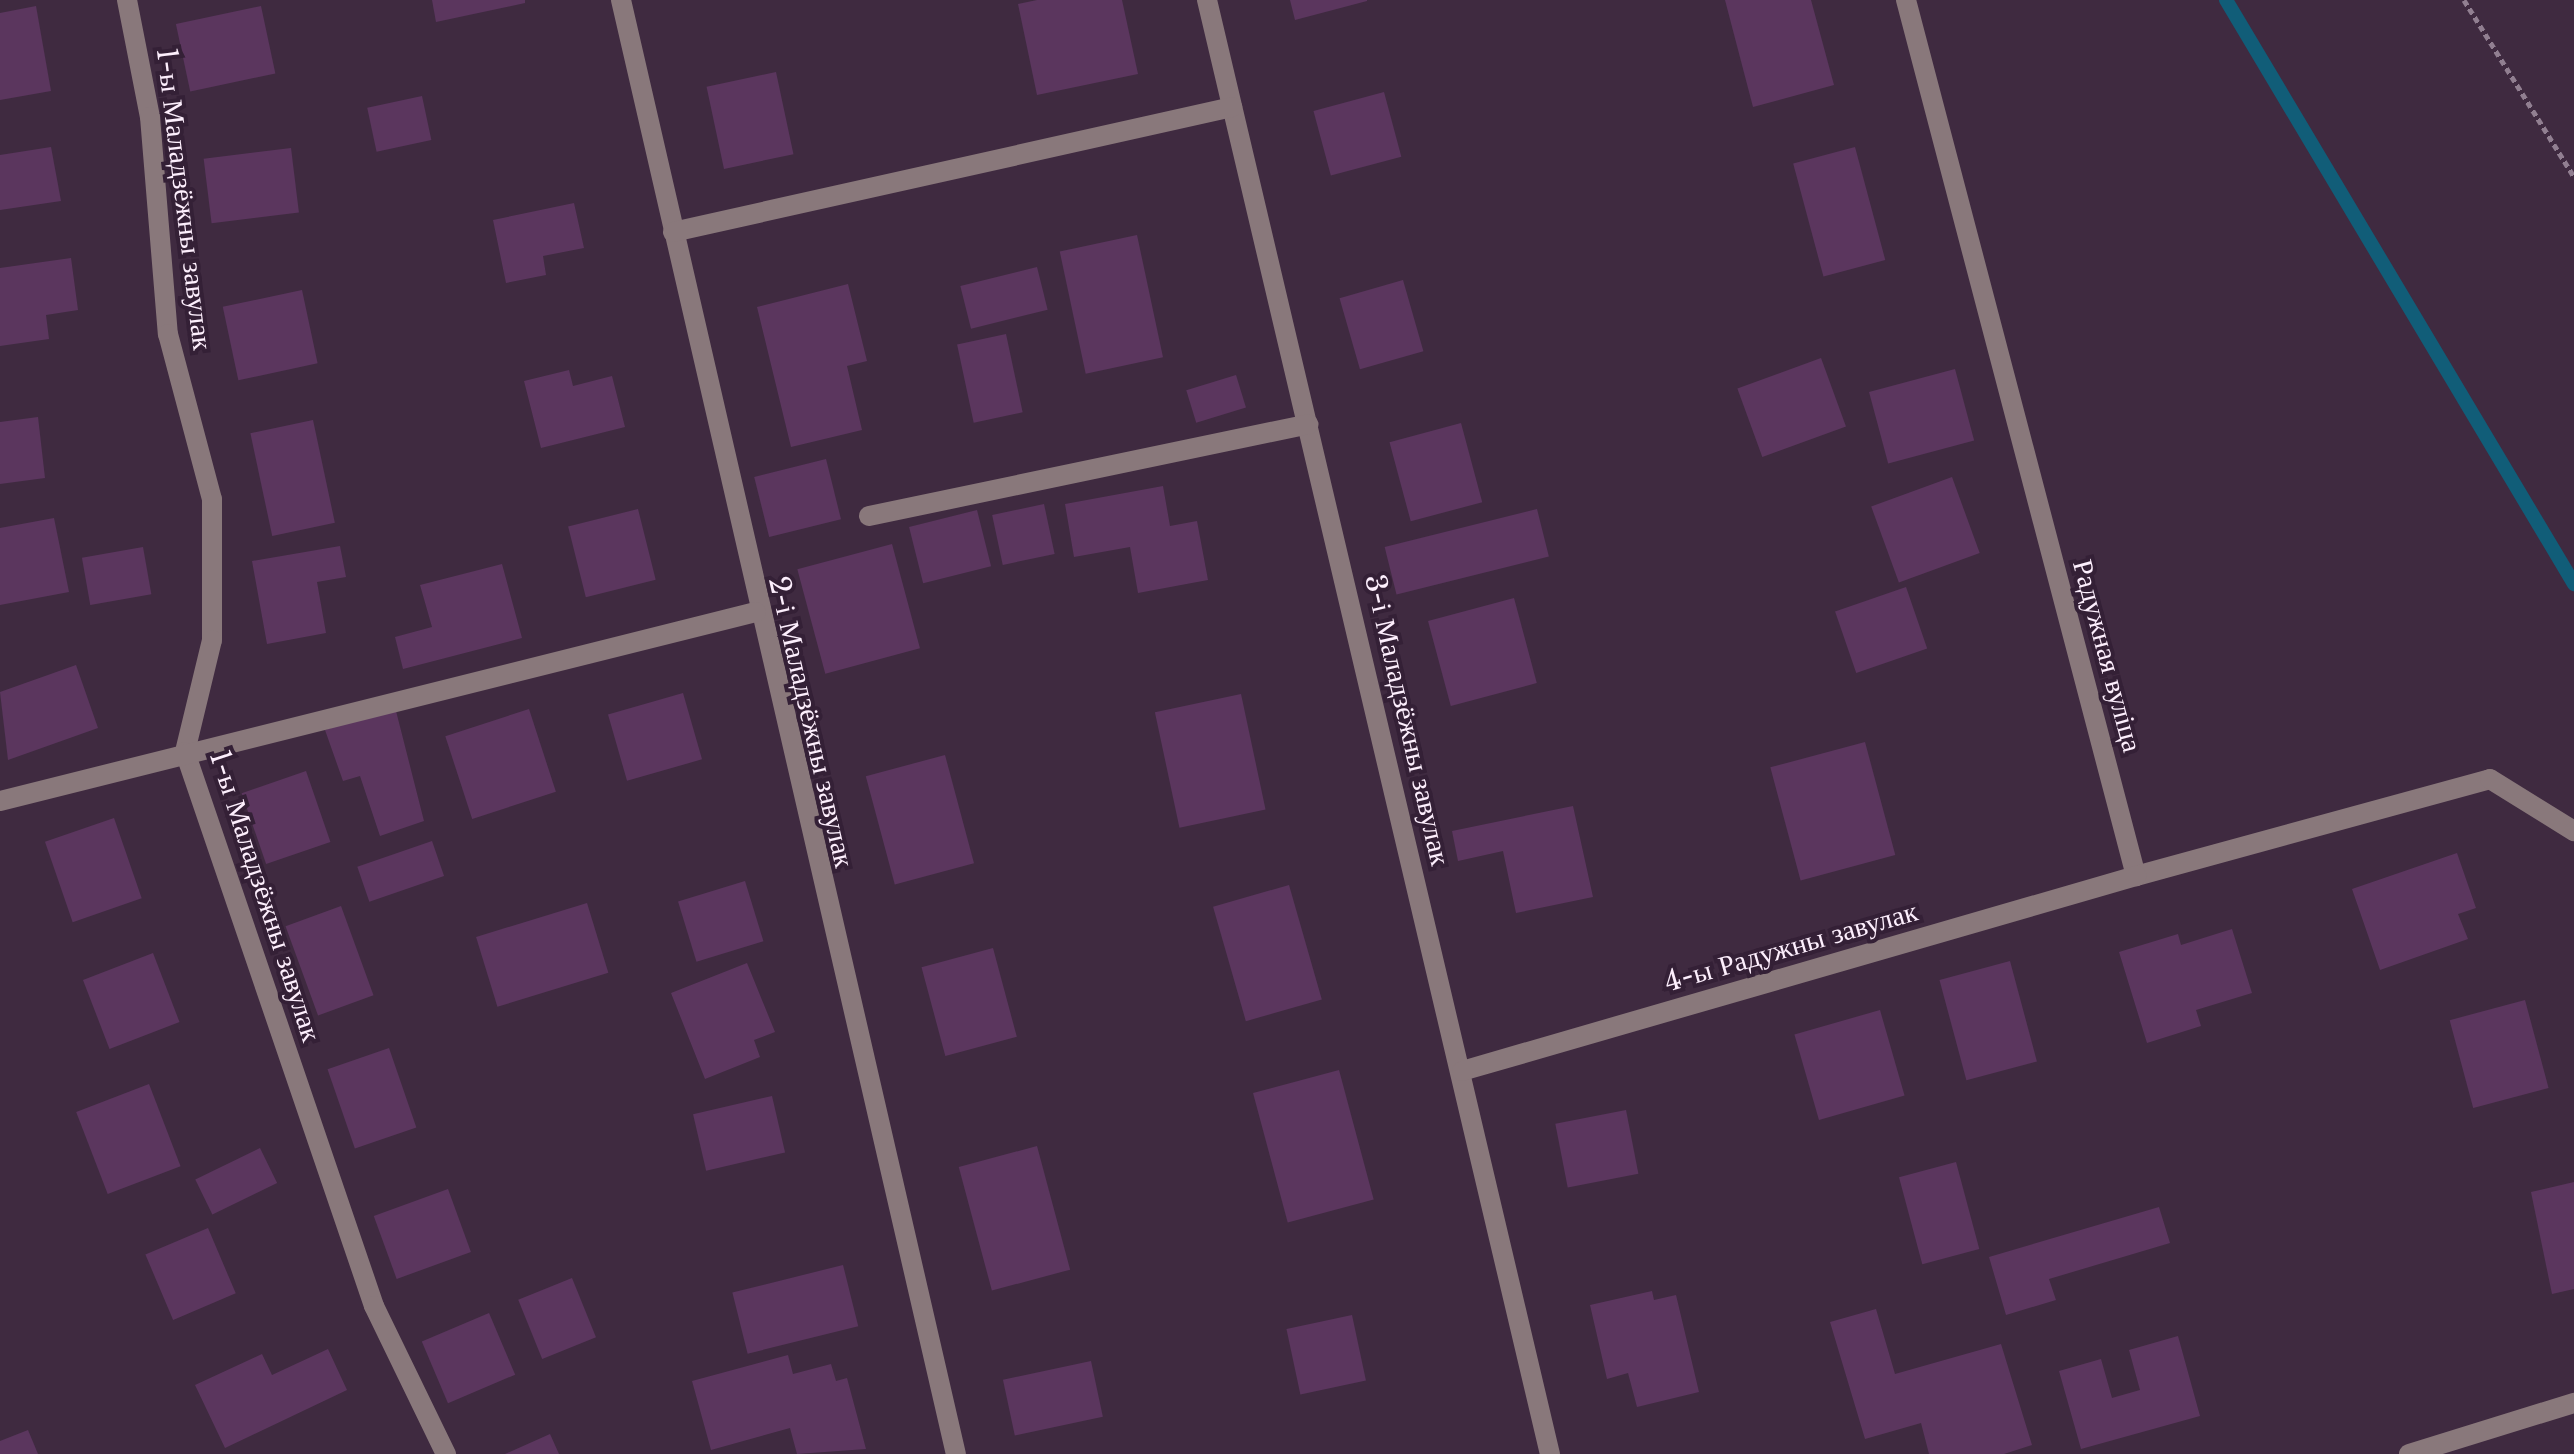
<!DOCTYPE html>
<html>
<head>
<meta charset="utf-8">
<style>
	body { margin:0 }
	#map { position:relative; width:2574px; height:1454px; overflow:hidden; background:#3f2a40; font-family:"Libre Baskerville",serif }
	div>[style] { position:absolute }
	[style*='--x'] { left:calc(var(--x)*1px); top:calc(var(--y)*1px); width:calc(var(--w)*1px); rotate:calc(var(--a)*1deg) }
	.stream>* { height:14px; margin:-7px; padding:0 7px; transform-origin:7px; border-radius:7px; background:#115d78 }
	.building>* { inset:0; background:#5b365e; transform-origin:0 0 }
	.path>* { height:5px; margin-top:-2.5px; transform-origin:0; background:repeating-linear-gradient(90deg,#917f91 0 6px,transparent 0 10px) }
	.minor>* { height:20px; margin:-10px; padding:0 10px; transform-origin:10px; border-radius:10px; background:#89787b }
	span { translate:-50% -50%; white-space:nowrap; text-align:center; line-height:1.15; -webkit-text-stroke:8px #342036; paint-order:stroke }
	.street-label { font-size:28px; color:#fdeffd }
</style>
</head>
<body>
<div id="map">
	<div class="stream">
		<i style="--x:2226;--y:0;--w:680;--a:59.21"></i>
	</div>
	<div class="building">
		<i style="clip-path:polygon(432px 0,525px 0,525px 3px,436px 22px)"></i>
		<i style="clip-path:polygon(1037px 0,1122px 0,1138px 74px,1037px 95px,1018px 4px)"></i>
		<i style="clip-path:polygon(1290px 0,1367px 0,1367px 1px,1295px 20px)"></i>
		<i style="clip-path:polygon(1725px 0,1811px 0,1834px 85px,1753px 107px)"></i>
		<i style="clip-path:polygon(36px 6px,51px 91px,0 100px,0 13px)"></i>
		<i style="left:261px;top:6px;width:69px;height:87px;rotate:78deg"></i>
		<i style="left:776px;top:72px;width:84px;height:71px;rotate:78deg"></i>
		<i style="left:1384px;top:92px;width:67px;height:73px;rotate:75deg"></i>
		<i style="left:422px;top:96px;width:45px;height:56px;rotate:78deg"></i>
		<i style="clip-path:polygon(51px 147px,61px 201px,0 210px,0 155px)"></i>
		<i style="left:1855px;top:147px;width:117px;height:64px;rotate:75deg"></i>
		<i style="left:291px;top:148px;width:65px;height:88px;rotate:83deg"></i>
		<i style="clip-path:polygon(574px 203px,584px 248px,543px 256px,546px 275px,506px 283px,493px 220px)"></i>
		<i style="left:1137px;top:235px;width:125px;height:79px;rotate:78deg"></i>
		<i style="clip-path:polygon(71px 258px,78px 310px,46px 315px,49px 339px,0 346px,0 268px)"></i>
		<i style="left:1037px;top:267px;width:44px;height:79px;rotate:76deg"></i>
		<i style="left:1403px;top:280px;width:74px;height:66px;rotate:74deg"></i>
		<i style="clip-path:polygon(848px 284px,867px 361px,847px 366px,862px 430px,791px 447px,757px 307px)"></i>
		<i style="left:302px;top:290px;width:75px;height:81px;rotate:78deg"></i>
		<i style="left:1006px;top:334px;width:80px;height:50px;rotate:78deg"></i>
		<i style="left:1821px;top:358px;width:73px;height:89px;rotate:70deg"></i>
		<i style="left:1955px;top:369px;width:74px;height:89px;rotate:75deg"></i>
		<i style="clip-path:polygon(569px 370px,573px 386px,612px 376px,625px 427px,541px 448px,524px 381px)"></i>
		<i style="left:1236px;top:375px;width:34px;height:52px;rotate:73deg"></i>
		<i style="clip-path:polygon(38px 417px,45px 478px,0 484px,0 422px)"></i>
		<i style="left:313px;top:420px;width:105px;height:64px;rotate:78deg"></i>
		<i style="left:1461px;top:423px;width:82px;height:74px;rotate:75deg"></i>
		<i style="left:826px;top:459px;width:62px;height:74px;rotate:76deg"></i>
		<i style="left:1952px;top:477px;width:81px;height:86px;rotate:70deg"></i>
		<i style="clip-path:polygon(1163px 486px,1170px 526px,1197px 521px,1208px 580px,1138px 593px,1130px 547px,1074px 557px,1065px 504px)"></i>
		<i style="left:1044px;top:504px;width:51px;height:53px;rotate:78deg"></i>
		<i style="left:638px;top:509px;width:73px;height:72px;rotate:76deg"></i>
		<i style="left:1537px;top:509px;width:49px;height:157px;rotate:76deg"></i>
		<i style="left:977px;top:510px;width:58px;height:70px;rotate:76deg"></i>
		<i style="clip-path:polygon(54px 518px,69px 592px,0 605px,0 528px)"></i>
		<i style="left:892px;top:544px;width:108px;height:98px;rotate:75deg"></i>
		<i style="clip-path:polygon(340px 546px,346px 577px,317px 582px,326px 633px,267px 644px,252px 561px)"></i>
		<i style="left:143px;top:547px;width:48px;height:62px;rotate:80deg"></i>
		<i style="clip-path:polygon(502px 564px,522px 638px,403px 669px,395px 637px,432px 627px,420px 585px)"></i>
		<i style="left:1906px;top:587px;width:65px;height:75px;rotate:71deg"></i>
		<i style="left:1514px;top:598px;width:88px;height:89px;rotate:75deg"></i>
		<i style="clip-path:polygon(76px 665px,98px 728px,8px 760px,0 692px)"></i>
		<i style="left:683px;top:693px;width:69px;height:78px;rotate:74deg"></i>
		<i style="left:1241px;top:694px;width:118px;height:88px;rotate:78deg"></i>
		<i style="clip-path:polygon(395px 707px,424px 821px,380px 836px,360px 776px,343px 781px,325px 730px)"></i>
		<i style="left:529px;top:709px;width:87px;height:88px;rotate:72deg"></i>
		<i style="left:1865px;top:742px;width:117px;height:98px;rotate:75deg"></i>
		<i style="left:945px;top:755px;width:112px;height:82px;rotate:75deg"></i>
		<i style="left:306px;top:771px;width:75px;height:68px;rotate:71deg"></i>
		<i style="clip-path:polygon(1573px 806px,1593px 897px,1516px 913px,1503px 851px,1458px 861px,1452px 831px)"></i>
		<i style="left:114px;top:818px;width:85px;height:73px;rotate:71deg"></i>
		<i style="left:432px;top:841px;width:37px;height:79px;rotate:71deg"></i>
		<i style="clip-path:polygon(2457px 853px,2476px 908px,2458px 914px,2468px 939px,2380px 970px,2352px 889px)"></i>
		<i style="left:745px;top:881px;width:63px;height:70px;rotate:73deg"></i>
		<i style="left:1289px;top:885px;width:119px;height:79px;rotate:74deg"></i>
		<i style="left:587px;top:903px;width:73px;height:116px;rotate:73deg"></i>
		<i style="left:341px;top:906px;width:95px;height:59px;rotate:70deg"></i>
		<i style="clip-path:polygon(2232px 929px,2252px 993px,2196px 1010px,2201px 1026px,2147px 1043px,2119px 952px,2178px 934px,2181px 945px)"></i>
		<i style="left:993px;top:948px;width:92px;height:74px;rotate:75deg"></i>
		<i style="left:153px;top:953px;width:74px;height:75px;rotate:69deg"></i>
		<i style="left:2010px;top:961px;width:104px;height:73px;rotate:75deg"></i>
		<i style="clip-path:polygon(747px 963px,775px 1032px,754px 1040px,760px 1057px,705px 1079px,671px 993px)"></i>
		<i style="left:2525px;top:1000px;width:91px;height:78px;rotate:75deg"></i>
		<i style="left:1880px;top:1010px;width:89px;height:89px;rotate:74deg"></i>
		<i style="left:389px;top:1048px;width:84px;height:65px;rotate:71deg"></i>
		<i style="left:1339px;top:1070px;width:134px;height:89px;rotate:75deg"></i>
		<i style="left:149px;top:1084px;width:88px;height:78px;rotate:69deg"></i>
		<i style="left:772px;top:1096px;width:58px;height:81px;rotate:77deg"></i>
		<i style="left:1626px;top:1110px;width:65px;height:72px;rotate:79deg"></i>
		<i style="left:1037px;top:1146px;width:128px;height:81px;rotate:75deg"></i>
		<i style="left:260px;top:1148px;width:39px;height:72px;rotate:64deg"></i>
		<i style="left:1956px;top:1162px;width:90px;height:59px;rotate:75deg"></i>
		<i style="clip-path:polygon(2574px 1182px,2574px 1289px,2552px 1294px,2531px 1192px)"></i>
		<i style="left:448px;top:1189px;width:67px;height:79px;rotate:70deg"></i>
		<i style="clip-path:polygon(2159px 1207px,2170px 1243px,2049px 1279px,2056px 1300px,2006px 1315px,1989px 1257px)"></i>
		<i style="left:208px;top:1228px;width:71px;height:68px;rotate:67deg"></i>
		<i style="left:843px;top:1265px;width:63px;height:114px;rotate:76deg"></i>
		<i style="left:572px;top:1278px;width:64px;height:58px;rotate:68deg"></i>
		<i style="clip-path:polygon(1652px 1291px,1654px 1300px,1676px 1295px,1699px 1392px,1637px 1407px,1628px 1373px,1607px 1379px,1590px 1305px)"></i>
		<i style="clip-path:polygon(1876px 1309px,1895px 1374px,2001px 1344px,2032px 1445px,2004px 1454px,1929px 1454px,1921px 1423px,1865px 1439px,1830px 1322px)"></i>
		<i style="left:489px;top:1313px;width:67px;height:73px;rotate:67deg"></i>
		<i style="left:1352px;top:1315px;width:67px;height:67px;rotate:78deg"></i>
		<i style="clip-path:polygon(2178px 1336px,2200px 1416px,2081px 1449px,2059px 1371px,2101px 1359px,2112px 1398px,2140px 1390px,2129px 1350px)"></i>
		<i style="clip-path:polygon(328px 1349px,347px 1390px,225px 1448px,195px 1385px,262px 1354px,272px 1375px)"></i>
		<i style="clip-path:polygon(788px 1355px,793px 1374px,831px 1364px,836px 1381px,847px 1378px,866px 1449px,797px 1454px,790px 1428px,711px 1450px,692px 1381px)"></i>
		<i style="left:1091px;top:1361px;width:57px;height:90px;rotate:78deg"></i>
		<i style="clip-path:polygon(28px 1430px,38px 1454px,0 1454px,0 1441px)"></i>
		<i style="clip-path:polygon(550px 1434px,559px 1454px,505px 1454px)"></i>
	</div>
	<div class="path">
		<i style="--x:2464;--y:0;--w:208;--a:58.1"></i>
	</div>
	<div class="minor">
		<i style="--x:127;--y:0;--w:119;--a:78.9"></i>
		<i style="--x:150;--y:117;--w:218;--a:85.3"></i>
		<i style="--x:168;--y:334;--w:171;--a:75.1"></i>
		<i style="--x:212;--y:499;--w:141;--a:90"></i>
		<i style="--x:212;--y:640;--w:115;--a:103.6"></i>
		<i style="--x:185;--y:752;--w:585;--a:71.16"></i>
		<i style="--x:374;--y:1306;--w:165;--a:64.1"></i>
		<i style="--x:621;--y:0;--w:1492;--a:77.03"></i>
		<i style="--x:1207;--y:0;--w:1494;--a:76.73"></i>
		<i style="--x:1906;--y:0;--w:906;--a:75.29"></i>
		<i style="--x:2136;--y:876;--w:367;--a:-15.3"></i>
		<i style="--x:2490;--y:779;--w:99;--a:31.8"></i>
		<i style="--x:673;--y:232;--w:573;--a:-12.6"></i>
		<i style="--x:869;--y:516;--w:449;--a:-11.8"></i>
		<i style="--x:0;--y:801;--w:779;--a:-14.04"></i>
		<i style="--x:1462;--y:1071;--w:702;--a:-16.14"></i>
		<i style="--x:2409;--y:1454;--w:173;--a:-17.2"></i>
	</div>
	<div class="street-label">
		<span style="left:184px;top:199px;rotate:83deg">1-ы Маладзёжны завулак</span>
		<span style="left:2107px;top:656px;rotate:75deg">Радужная вуліца</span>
		<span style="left:1407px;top:720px;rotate:77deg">3-і Маладзёжны завулак</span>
		<span style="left:811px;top:722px;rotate:77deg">2-і Маладзёжны завулак</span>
		<span style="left:265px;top:896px;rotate:72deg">1-ы Маладзёжны завулак</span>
		<span style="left:1791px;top:947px;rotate:-16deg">4-ы Радужны завулак</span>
	</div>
</div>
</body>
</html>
